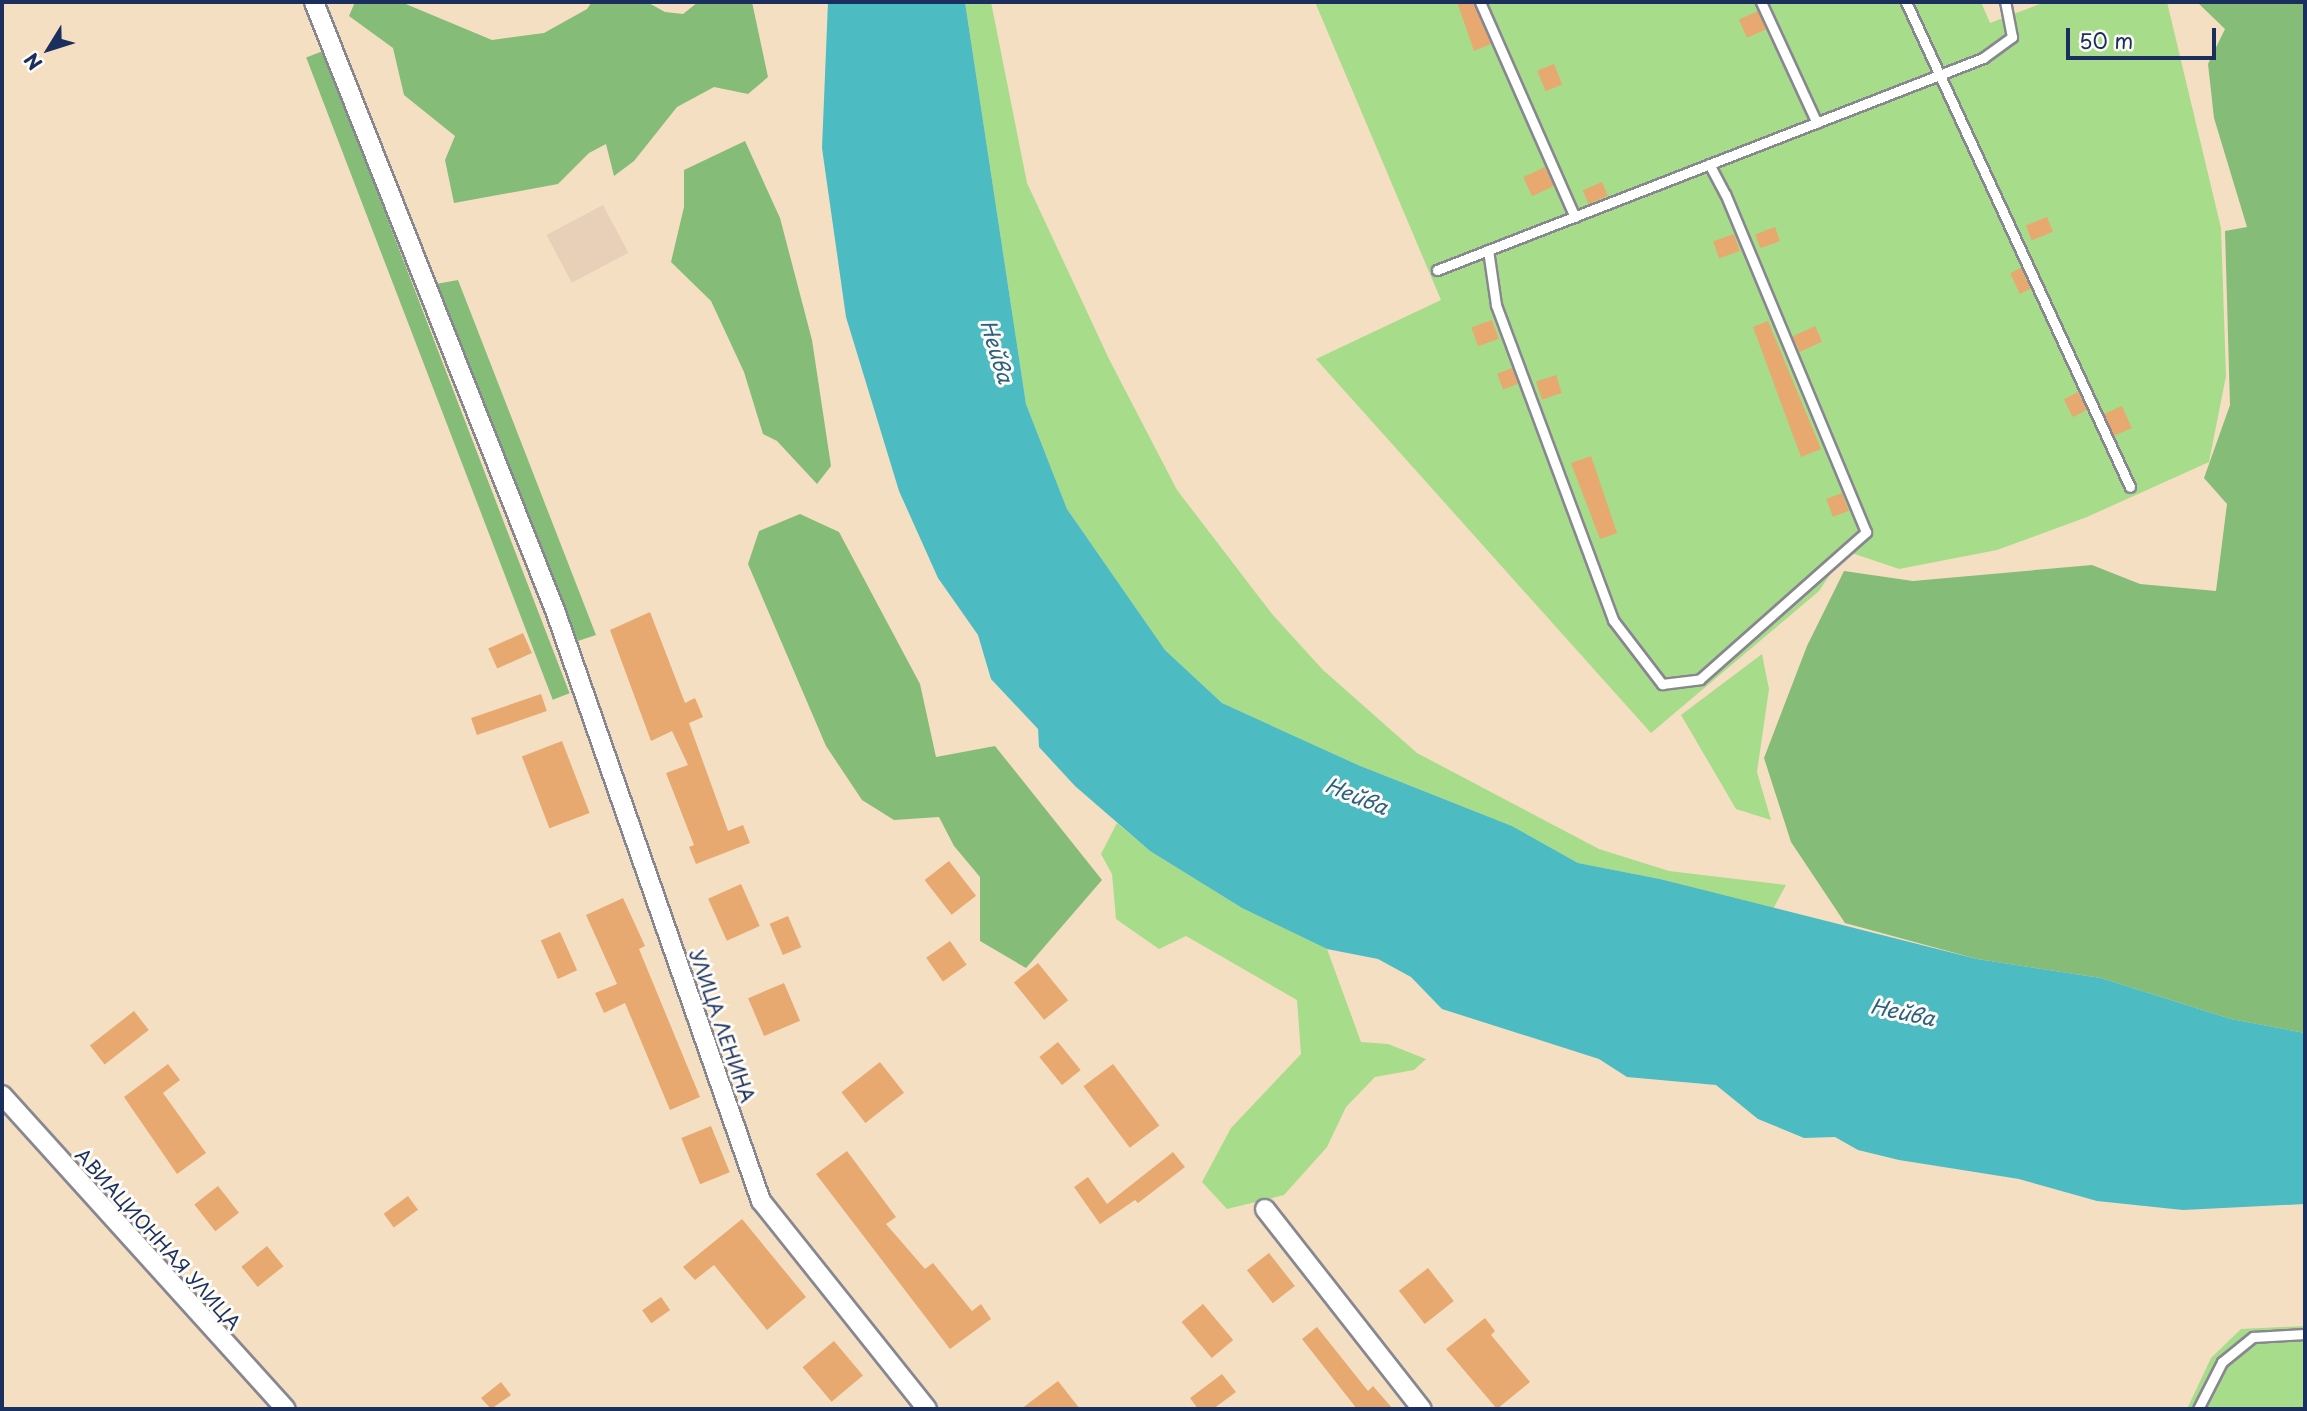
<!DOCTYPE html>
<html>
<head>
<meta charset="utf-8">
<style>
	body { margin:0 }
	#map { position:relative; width:2307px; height:1411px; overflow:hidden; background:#f4dfc2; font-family:"Playpen Sans",sans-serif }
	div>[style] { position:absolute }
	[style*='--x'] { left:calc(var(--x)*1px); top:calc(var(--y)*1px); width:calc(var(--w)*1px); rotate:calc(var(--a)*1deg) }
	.built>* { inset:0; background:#e7cfb8; transform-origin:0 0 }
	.green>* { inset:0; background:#a7dc8b }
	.forest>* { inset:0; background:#85bc77; transform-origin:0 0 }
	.water>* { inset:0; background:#4cbbc2 }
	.building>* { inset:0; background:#e7a970; transform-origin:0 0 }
	.roads { filter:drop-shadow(2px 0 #888790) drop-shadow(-2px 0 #888790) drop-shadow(0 2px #888790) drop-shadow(0 -2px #888790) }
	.service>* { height:9px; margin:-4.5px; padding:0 4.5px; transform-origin:4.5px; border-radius:4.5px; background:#fff }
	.minor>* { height:18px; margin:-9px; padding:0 9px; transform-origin:9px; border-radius:9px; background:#fff }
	span { translate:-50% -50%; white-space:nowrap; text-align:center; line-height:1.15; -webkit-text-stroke:6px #fdfcf7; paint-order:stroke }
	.street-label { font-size:19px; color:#1b2f5e }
	.water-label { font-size:21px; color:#2c6081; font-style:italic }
	.frame { position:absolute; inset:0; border:4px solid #1b2f5e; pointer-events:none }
	.north { position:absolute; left:14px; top:14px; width:70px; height:70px; -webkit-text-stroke:5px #fdfcf7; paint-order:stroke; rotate:232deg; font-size:19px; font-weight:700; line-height:28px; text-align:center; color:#1b2f5e }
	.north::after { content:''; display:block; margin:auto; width:24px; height:32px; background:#1b2f5e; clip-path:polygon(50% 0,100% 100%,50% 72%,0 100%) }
	.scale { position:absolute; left:2066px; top:28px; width:150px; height:32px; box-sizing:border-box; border:4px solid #1b2f5e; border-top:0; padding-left:9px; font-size:21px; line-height:24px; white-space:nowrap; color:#1b2f5e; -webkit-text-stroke:5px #fdfcf7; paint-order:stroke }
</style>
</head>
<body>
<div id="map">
	<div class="built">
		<i style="left:603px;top:205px;width:54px;height:64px;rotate:62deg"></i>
	</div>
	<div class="green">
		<i style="clip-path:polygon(965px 2px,991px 2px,1027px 183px,1109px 359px,1177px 490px,1272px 614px,1323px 670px,1417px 753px,1599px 849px,1669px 871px,1786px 885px,1773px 909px,1660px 879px,1578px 863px,1512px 826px,1358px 765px,1222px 703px,1165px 650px,1067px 509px,1026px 404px)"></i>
		<i style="clip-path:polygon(1315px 2px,1981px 2px,1990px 23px,2045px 2px,2167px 2px,2221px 228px,2226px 376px,2209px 462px,2087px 517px,1997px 550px,1899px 569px,1846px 551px,1819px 591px,1651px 733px,1316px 359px,1441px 300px)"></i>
		<i style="clip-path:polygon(1762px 654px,1769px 689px,1757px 772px,1771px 820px,1736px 809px,1681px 715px)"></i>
		<i style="clip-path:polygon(1117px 823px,1150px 851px,1242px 908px,1327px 949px,1361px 1042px,1388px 1044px,1426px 1059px,1414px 1070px,1375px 1077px,1346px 1107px,1327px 1147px,1284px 1195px,1227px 1209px,1202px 1182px,1231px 1128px,1301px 1054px,1297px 1000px,1186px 936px,1159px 949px,1116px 919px,1112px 874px,1101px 854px)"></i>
		<i style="clip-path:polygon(2305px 1326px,2305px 1409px,2187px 1409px,2211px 1358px,2241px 1329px)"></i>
	</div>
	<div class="forest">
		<i style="clip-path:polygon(355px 2px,401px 2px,492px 40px,544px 33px,587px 9px,592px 2px,647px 2px,665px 12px,683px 14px,698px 2px,752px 2px,768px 77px,748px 94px,714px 87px,677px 107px,634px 161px,614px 176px,606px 144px,589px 153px,558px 184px,454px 203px,445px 160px,455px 136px,404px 95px,393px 48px,349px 16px)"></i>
		<i style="clip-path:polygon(2197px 2px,2305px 2px,2305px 1033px,2231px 1019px,2101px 978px,1977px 959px,1845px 923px,1791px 842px,1764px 758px,1807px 646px,1844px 571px,1913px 581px,2092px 565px,2140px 584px,2216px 591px,2227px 504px,2204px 478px,2230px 405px,2225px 231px,2247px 227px,2214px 118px,2208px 64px,2225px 29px)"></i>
		<i style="left:323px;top:51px;width:688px;height:18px;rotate:69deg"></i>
		<i style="clip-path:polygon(745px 141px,780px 218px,812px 340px,831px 466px,817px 484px,777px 441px,763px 434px,744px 372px,711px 301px,671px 262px,684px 207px,684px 170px)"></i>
		<i style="clip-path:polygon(458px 280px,596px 635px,578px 641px,436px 284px)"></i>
		<i style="clip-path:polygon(800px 514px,839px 532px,920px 684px,936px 757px,995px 746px,1102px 880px,1026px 968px,980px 941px,980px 877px,954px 846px,939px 817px,894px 820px,862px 800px,826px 746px,748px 564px,759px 531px)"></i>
	</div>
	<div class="water">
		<i style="clip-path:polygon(828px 2px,965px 2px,1026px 404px,1067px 509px,1165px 650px,1222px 703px,1358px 765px,1512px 826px,1578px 863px,1660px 879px,1977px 959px,2101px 978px,2231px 1019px,2305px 1033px,2305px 1204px,2183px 1210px,2097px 1201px,2019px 1179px,1899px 1160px,1858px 1150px,1835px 1137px,1804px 1138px,1758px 1119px,1716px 1085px,1627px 1077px,1599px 1059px,1442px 1009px,1411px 977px,1378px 959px,1327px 949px,1242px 908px,1150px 851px,1075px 786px,1039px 747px,1038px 729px,991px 679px,978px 635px,938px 578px,899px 491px,846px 317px,822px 148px)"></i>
	</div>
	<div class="building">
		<i style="clip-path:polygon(1457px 2px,1473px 2px,1491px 44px,1474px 51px)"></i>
		<i style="left:1758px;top:11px;width:20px;height:21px;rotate:66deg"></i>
		<i style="left:1554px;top:64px;width:22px;height:18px;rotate:68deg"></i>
		<i style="left:1545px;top:167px;width:21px;height:24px;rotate:65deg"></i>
		<i style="left:1602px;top:182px;width:15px;height:21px;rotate:67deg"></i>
		<i style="left:2047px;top:217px;width:16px;height:23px;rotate:68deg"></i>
		<i style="left:1775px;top:227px;width:15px;height:21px;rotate:70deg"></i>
		<i style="left:1734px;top:234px;width:18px;height:22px;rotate:71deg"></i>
		<i style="left:2021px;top:268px;width:23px;height:12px;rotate:65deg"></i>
		<i style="left:1492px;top:320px;width:20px;height:22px;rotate:70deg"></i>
		<i style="clip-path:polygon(1768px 321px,1821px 449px,1801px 457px,1753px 327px)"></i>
		<i style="left:1815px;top:326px;width:17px;height:25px;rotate:65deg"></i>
		<i style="left:1512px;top:368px;width:17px;height:16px;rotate:69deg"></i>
		<i style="left:1556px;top:375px;width:19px;height:21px;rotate:72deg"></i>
		<i style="left:2078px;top:392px;width:20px;height:16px;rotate:63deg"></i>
		<i style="left:2122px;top:406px;width:24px;height:20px;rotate:66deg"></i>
		<i style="clip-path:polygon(1591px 456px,1617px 533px,1600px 539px,1571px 463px)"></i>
		<i style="left:1842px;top:493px;width:19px;height:17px;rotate:69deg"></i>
		<i style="clip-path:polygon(650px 612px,685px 703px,695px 698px,703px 717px,689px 723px,728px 831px,743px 825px,750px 843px,696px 864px,689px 847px,694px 845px,666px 773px,688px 765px,672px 731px,651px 741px,610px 630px)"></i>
		<i style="left:523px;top:633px;width:22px;height:38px;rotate:66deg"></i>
		<i style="left:541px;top:694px;width:18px;height:74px;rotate:71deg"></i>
		<i style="left:562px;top:741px;width:77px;height:43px;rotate:69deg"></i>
		<i style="left:949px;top:861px;width:44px;height:31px;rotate:52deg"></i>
		<i style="left:741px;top:884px;width:46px;height:36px;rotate:66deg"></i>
		<i style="clip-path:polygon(623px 898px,645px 946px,639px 949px,700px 1097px,670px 1110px,625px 1003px,604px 1013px,595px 993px,617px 984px,586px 915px)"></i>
		<i style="left:788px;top:916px;width:34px;height:20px;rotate:67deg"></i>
		<i style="left:560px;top:932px;width:42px;height:21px;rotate:66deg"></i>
		<i style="left:950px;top:941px;width:29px;height:29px;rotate:55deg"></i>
		<i style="left:1038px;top:963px;width:48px;height:31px;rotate:51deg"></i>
		<i style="left:784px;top:983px;width:41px;height:39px;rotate:67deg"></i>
		<i style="left:134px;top:1011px;width:24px;height:56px;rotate:52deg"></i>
		<i style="left:1058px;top:1042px;width:36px;height:24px;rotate:51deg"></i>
		<i style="left:880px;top:1062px;width:39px;height:49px;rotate:52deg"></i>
		<i style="clip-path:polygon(168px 1064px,180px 1080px,163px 1093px,206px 1153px,177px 1174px,124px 1097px)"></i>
		<i style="left:1113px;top:1064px;width:77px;height:37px;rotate:53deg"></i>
		<i style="left:711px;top:1126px;width:50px;height:32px;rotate:68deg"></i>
		<i style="clip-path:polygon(847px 1151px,896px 1217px,886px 1224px,925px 1269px,933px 1263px,972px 1311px,981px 1304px,991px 1319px,950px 1349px,816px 1174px)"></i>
		<i style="clip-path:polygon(1173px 1152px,1185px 1167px,1138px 1203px,1135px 1200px,1100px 1224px,1074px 1187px,1088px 1177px,1107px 1204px)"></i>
		<i style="left:218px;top:1186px;width:34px;height:30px;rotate:52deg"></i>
		<i style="left:408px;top:1196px;width:17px;height:30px;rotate:54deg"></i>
		<i style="clip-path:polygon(742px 1219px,806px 1297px,767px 1330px,714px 1265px,695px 1280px,683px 1267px)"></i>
		<i style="left:267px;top:1246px;width:26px;height:33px;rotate:51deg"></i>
		<i style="left:1269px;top:1253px;width:42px;height:28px;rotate:52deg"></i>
		<i style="left:1428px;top:1268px;width:42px;height:37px;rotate:52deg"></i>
		<i style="left:661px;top:1297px;width:16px;height:23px;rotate:55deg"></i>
		<i style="left:1203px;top:1304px;width:47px;height:28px;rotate:50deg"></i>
		<i style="clip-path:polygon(1485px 1318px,1495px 1331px,1491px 1335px,1530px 1382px,1497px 1409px,1446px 1349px)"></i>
		<i style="clip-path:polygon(1317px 1327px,1368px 1391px,1373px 1386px,1393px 1409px,1357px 1409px,1302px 1339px)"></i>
		<i style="left:834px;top:1341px;width:45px;height:41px;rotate:50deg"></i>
		<i style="clip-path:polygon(1222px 1374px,1236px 1392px,1213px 1409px,1198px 1409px,1190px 1398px)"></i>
		<i style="clip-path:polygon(1058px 1381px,1080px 1409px,1021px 1409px)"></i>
		<i style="clip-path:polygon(501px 1382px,511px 1395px,491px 1409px,481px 1398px)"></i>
	</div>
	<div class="roads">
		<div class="service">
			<i style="--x:1480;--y:2;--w:235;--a:66.2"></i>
			<i style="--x:1761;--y:2;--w:133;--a:65.2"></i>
			<i style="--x:1906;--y:2;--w:534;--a:65.21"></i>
			<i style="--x:1488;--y:250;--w:56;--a:81.7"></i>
			<i style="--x:1496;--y:305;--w:336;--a:69.6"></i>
			<i style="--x:1613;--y:620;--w:81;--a:52.6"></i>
			<i style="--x:1662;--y:684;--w:38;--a:-7"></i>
			<i style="--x:1700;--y:679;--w:222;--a:-41.5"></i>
			<i style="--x:1866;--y:532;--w:366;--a:-112.6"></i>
			<i style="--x:1725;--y:194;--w:34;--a:-118"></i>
			<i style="--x:1437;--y:270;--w:586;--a:-21.22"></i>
			<i style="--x:1983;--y:58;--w:36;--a:-36"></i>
			<i style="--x:2012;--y:37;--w:36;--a:-101"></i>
			<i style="--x:2198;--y:1409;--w:53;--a:-62.9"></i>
			<i style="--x:2222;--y:1362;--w:40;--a:-39"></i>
			<i style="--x:2253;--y:1337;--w:52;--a:-3.3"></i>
		</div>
		<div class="minor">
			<i style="--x:314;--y:2;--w:657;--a:68.39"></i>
			<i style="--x:556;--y:613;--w:623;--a:70.78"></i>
			<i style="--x:761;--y:1201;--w:266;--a:51.4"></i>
			<i style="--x:2;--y:1095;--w:423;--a:47.9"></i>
			<i style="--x:1265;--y:1209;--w:254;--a:51.9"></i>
		</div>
	</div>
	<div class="street-label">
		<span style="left:722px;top:1026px;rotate:71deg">УЛИЦА ЛЕНИНА</span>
		<span style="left:158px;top:1239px;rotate:48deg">АВИАЦИОННАЯ УЛИЦА</span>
	</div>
	<div class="water-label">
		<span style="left:998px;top:351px;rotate:73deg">Нейва</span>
		<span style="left:1357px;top:795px;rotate:22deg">Нейва</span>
		<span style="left:1903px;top:1011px;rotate:12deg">Нейва</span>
	</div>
	<div class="frame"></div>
	<div class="north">N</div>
	<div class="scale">50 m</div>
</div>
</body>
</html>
